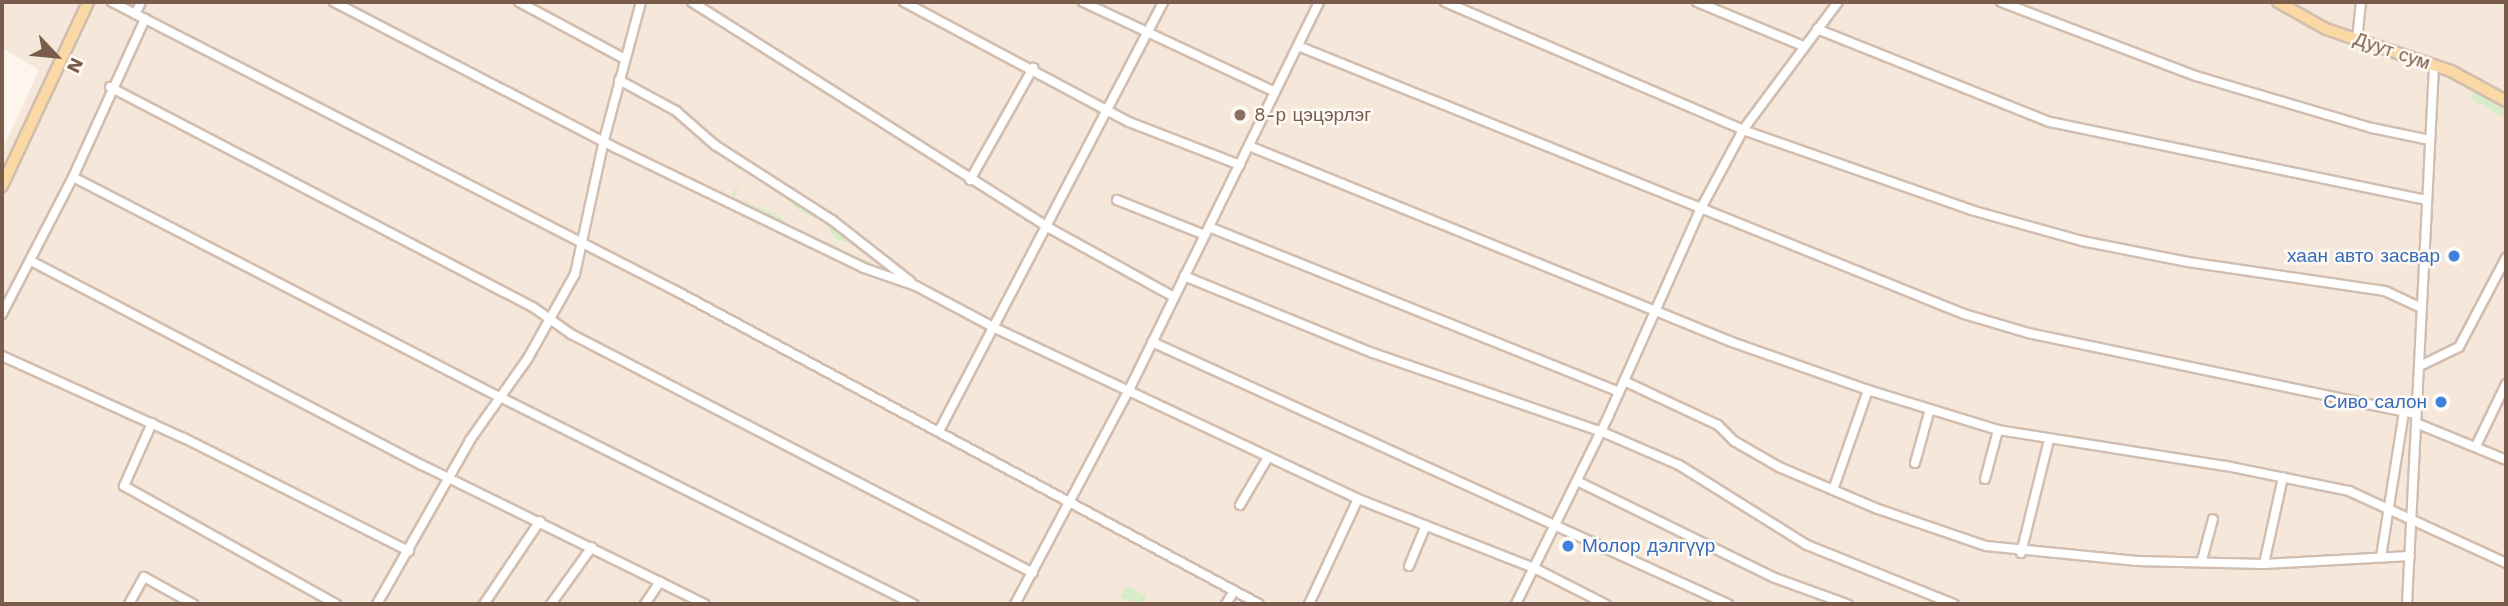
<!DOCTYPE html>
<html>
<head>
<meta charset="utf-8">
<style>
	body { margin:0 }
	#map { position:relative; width:2508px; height:606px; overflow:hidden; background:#fdf6ec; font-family:"Work Sans",sans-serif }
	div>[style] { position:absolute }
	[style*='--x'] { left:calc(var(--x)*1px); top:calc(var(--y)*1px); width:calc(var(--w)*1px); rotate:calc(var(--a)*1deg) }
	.residential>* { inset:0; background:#f5e8da }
	.green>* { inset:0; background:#d8ecc9 }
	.roads { filter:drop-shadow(2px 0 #d1beb0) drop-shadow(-2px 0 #d1beb0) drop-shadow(0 2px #d1beb0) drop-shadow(0 -2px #d1beb0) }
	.minor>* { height:8px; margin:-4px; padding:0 4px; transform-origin:4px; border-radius:4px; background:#fff }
	.major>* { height:10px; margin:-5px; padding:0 5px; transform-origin:5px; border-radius:5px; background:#fbd9a5 }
	.dots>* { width:19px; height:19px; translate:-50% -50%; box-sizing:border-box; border:4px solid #fffaf3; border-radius:50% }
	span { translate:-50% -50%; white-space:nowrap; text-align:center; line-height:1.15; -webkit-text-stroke:5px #fffaf3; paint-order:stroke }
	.street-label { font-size:19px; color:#7a5c4d }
	.education-label { font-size:19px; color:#785e54 }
	.left { translate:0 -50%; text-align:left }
	.shop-label { font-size:19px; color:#366cbe }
	.right { translate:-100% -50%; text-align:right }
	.frame { position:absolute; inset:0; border:4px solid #7a5c4d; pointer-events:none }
	.north { position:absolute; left:21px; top:21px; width:70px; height:70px; -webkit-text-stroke:5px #fffaf3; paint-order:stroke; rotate:116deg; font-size:19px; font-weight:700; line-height:28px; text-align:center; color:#7a5c4d }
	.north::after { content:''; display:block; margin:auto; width:24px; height:32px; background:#7a5c4d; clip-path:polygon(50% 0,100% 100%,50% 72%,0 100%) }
</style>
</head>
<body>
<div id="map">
	<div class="residential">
		<i style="clip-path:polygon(2px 2px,2506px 2px,2506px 604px,2px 604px,2px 151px,39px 70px,2px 48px)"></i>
	</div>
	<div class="green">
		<i style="clip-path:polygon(2473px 90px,2506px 107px,2506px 118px,2472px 100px)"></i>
		<i style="clip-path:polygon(739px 164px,865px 250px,872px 259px,852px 243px,836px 240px,825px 223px,800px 211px,776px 190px,741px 168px,736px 170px)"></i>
		<i style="clip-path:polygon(739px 181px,734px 198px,779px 215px,786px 224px,870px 262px,866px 263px,731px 197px)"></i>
		<i style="clip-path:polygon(1126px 586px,1147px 596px,1143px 604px,1120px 598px)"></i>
	</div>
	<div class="roads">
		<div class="minor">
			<i style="--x:112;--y:2;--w:636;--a:27.13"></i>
			<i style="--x:678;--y:292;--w:659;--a:28.24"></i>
			<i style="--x:334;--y:2;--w:320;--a:27.4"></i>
			<i style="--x:618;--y:149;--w:273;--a:25.8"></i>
			<i style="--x:864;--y:268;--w:55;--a:19.1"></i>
			<i style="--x:916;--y:286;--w:87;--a:28"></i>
			<i style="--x:993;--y:327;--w:403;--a:25.2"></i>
			<i style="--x:1358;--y:499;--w:189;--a:21.4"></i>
			<i style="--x:1534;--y:568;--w:80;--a:26.9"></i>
			<i style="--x:519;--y:2;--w:120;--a:28.3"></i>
			<i style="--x:692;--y:2;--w:423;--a:32.3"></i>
			<i style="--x:1049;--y:228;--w:143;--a:28.9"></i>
			<i style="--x:904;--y:2;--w:255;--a:28.1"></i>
			<i style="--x:1129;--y:122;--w:119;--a:21.2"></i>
			<i style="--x:1083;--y:2;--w:212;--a:25.1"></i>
			<i style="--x:1445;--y:2;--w:324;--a:23.2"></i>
			<i style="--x:1743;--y:130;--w:242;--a:19.3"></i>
			<i style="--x:1971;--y:210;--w:115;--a:15.6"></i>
			<i style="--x:2082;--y:241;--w:108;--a:11.2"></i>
			<i style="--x:2188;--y:262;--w:199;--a:8.4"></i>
			<i style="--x:2385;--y:291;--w:40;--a:25"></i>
			<i style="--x:1697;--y:2;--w:115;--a:22.5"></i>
			<i style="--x:2001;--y:2;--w:209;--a:20.8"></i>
			<i style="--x:2196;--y:76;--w:184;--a:16.5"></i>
			<i style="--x:2372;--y:128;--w:59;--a:11.7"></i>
			<i style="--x:135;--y:14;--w:13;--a:-63"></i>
			<i style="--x:1817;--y:29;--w:251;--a:21.8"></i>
			<i style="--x:2050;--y:122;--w:385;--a:11.7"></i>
			<i style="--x:2357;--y:40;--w:38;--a:-84"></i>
			<i style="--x:1298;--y:46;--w:718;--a:21.92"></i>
			<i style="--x:1964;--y:314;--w:67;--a:16.5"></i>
			<i style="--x:2028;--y:333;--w:396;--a:11.8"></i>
			<i style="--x:619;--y:80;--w:65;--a:28.5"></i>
			<i style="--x:676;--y:111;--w:52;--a:41.1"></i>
			<i style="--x:715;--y:145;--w:139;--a:32.7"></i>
			<i style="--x:832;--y:220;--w:100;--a:38.1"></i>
			<i style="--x:110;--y:87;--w:477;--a:27.5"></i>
			<i style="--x:533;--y:307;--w:47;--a:35.4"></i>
			<i style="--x:571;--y:334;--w:520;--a:27.35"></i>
			<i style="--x:1249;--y:146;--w:521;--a:22.09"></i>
			<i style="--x:1732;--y:342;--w:144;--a:19.4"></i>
			<i style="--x:1868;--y:390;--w:136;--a:17.1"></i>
			<i style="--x:1998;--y:430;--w:231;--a:9"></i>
			<i style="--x:2226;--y:466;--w:126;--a:11.5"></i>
			<i style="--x:2349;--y:491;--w:173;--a:24.6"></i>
			<i style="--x:73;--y:177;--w:478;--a:27.3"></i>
			<i style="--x:498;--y:396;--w:465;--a:26.6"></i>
			<i style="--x:970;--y:180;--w:129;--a:-60.6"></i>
			<i style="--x:1117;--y:200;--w:95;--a:21.7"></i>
			<i style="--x:1209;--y:227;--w:442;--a:21.9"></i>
			<i style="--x:31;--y:261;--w:441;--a:27.6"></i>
			<i style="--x:422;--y:465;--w:315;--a:26.2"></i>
			<i style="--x:1184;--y:276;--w:204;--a:22.2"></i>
			<i style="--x:1373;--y:353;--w:240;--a:19"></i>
			<i style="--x:1600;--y:431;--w:86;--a:23.3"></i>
			<i style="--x:1679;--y:465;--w:151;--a:32"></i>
			<i style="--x:1807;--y:545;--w:158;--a:21.9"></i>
			<i style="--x:2;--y:314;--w:154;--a:-62.6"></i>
			<i style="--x:73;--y:177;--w:174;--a:-65.5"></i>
			<i style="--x:1152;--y:342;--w:633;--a:24.46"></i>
			<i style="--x:2;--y:356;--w:200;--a:24.3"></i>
			<i style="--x:184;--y:438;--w:252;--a:26.7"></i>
			<i style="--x:2420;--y:366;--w:43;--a:-26"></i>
			<i style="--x:2459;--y:347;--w:101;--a:-62.2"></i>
			<i style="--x:1624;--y:381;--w:104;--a:25.1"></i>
			<i style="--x:1718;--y:425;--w:23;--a:45"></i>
			<i style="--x:1734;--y:441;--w:52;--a:30"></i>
			<i style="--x:1779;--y:467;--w:108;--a:23"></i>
			<i style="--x:1878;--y:509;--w:114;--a:18.9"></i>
			<i style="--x:1986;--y:546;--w:152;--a:5.7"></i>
			<i style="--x:2137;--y:561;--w:127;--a:1.4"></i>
			<i style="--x:2264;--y:564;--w:146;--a:-3.1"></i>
			<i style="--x:152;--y:423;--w:69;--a:114"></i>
			<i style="--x:124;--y:486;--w:243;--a:29.1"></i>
			<i style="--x:2416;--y:423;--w:97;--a:22.3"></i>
			<i style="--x:939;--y:431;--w:484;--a:-62.4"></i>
			<i style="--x:2476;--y:446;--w:69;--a:-64.2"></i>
			<i style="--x:1915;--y:463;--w:56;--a:-74.5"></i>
			<i style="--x:1985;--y:479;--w:51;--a:-75.1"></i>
			<i style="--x:1577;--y:481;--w:220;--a:26.1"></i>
			<i style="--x:1775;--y:578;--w:77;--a:19.9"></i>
			<i style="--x:1833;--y:490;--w:106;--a:-70.7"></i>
			<i style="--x:1240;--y:505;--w:56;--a:-59.7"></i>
			<i style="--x:2021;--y:553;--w:116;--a:-76.1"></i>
			<i style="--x:2381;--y:557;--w:148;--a:-81"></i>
			<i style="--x:2202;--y:560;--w:42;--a:-75"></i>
			<i style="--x:2264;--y:564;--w:89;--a:-77.7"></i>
			<i style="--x:1409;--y:566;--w:44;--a:-67.5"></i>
			<i style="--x:129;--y:604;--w:31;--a:-61"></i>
			<i style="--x:144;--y:577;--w:56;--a:28.9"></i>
			<i style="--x:377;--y:604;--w:189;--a:-60.4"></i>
			<i style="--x:470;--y:440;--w:100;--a:-54.7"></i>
			<i style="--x:528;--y:358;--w:96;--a:-60.8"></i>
			<i style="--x:575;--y:274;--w:137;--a:-77.8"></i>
			<i style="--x:604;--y:140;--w:143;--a:-75"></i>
			<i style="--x:484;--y:604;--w:100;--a:-56"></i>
			<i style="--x:551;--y:604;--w:70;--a:-54.3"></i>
			<i style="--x:645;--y:604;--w:27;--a:-56"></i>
			<i style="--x:1015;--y:604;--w:242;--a:-62"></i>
			<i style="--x:1129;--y:390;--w:432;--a:-63.9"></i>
			<i style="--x:1226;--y:604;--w:15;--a:-58"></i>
			<i style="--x:1309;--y:604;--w:116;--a:-65"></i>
			<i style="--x:1516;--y:604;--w:208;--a:-63.8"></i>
			<i style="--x:1608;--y:417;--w:227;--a:-66"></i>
			<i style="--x:1700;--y:210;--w:91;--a:-61.7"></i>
			<i style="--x:1743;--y:130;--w:159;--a:-53.4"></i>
			<i style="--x:2407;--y:604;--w:539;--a:-87.13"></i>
		</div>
		<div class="major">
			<i style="--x:2278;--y:2;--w:55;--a:29.4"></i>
			<i style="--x:2326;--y:29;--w:132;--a:18.6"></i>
			<i style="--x:2451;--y:71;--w:63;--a:28.6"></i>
			<i style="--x:2;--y:186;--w:203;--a:-64.9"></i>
		</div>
	</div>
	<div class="dots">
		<i style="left:1240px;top:115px;background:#8d6e63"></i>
		<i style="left:2454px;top:256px;background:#3f7fe0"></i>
		<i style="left:2441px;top:402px;background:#3f7fe0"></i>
		<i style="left:1568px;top:546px;background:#3f7fe0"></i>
	</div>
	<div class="street-label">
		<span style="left:2392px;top:51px;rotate:19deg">Дуут сум</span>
	</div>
	<div class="education-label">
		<span class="left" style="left:1254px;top:115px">8-р цэцэрлэг</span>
	</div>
	<div class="shop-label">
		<span class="right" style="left:2440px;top:256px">хаан авто засвар</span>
		<span class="right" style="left:2427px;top:402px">Сиво салон</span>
		<span class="left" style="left:1582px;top:546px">Молор дэлгүүр</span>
	</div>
	<div class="frame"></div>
	<div class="north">N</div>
</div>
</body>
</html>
